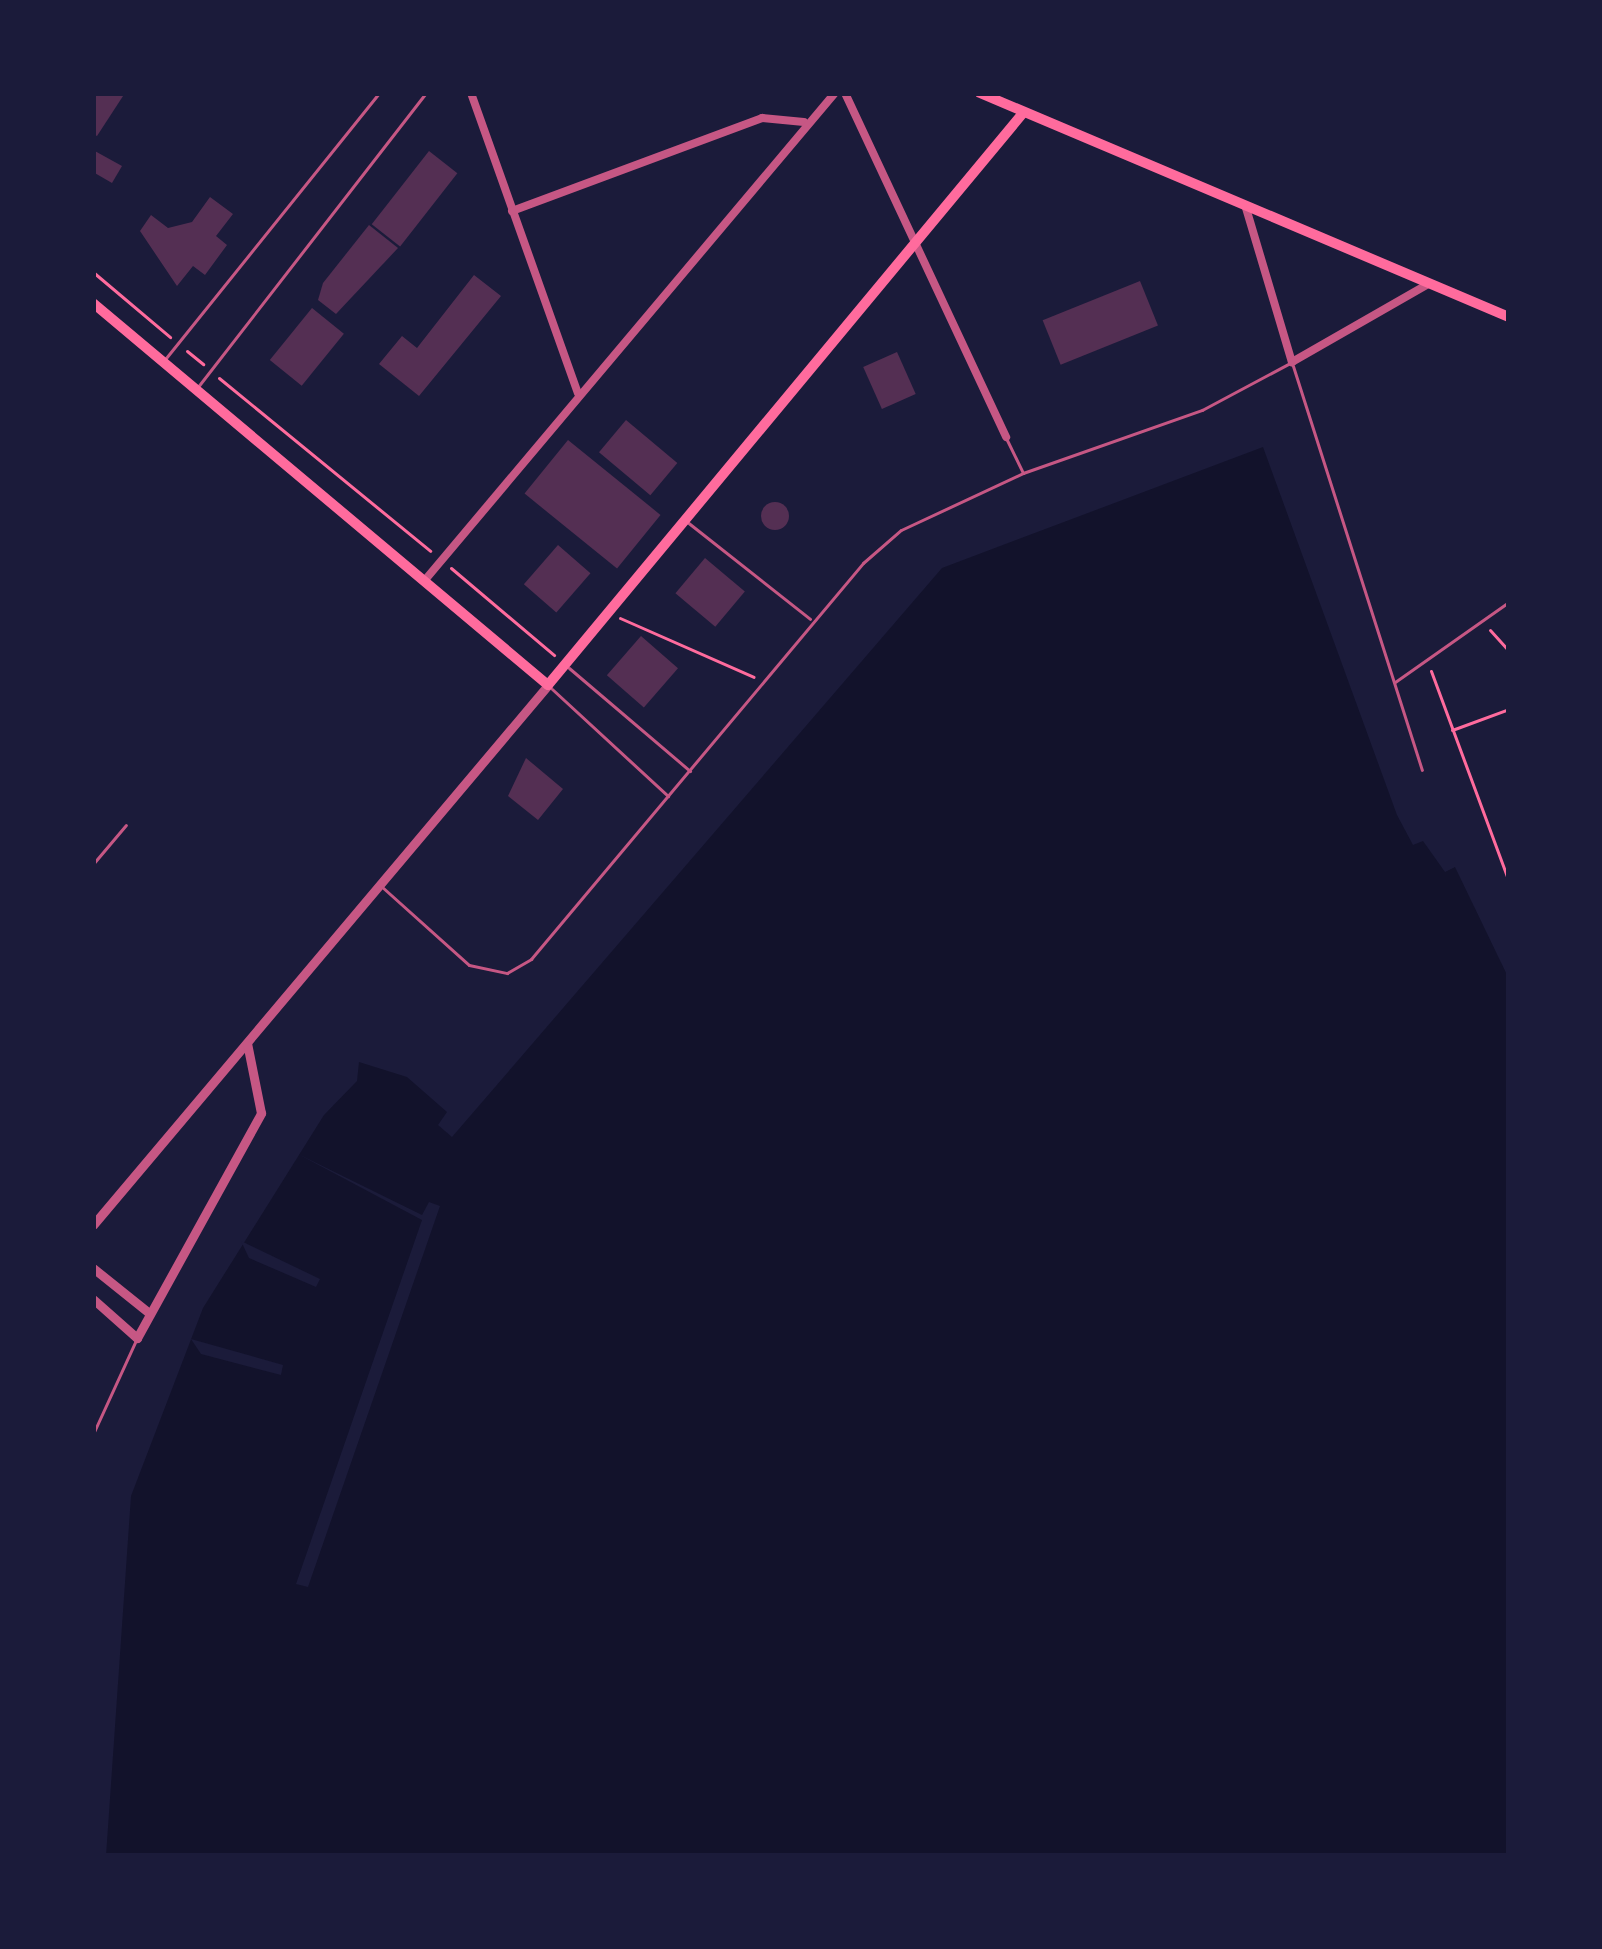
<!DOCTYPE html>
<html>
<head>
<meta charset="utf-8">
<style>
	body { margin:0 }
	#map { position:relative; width:1602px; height:1949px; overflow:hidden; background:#1b1b3a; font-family:Helvetica,sans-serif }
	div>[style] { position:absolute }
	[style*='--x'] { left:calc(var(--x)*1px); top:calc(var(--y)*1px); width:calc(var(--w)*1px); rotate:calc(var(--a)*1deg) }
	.water>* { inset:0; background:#12122b }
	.pier>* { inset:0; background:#1b1b3a }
	.building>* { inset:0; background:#542f53; transform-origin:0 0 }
	.round { border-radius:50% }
	.path>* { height:3px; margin:-1.5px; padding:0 1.5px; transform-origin:1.5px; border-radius:1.5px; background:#ff6b9d }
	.service>* { height:3px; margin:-1.5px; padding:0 1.5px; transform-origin:1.5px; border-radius:1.5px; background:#c65784 }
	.minor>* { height:8px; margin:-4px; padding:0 4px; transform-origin:4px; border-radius:4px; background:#c65784 }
	.tertiary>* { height:9px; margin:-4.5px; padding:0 4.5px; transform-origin:4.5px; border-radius:4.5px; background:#c65784 }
	.secondary>* { height:10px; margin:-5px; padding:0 5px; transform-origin:5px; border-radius:5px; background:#ff6b9d }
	span { translate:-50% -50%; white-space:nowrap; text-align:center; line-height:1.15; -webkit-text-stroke:9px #1b1b3a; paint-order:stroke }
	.frame { position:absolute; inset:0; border:96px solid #1b1b3a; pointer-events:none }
</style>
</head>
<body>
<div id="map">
	<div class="water">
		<i style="clip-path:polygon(1263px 447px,1397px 815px,1413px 845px,1423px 841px,1445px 872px,1455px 867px,1509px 979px,1509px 1856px,106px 1856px,131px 1496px,203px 1308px,324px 1115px,357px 1081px,359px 1062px,407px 1077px,447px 1112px,438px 1125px,452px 1137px,942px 568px)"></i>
	</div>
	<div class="pier">
		<i style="clip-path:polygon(298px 1154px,422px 1215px,429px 1202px,440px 1206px,308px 1587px,296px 1584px,422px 1220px)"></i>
		<i style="clip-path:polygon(241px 1241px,320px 1279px,316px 1287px,249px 1258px)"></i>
		<i style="clip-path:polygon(191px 1339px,283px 1365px,281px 1375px,201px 1354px)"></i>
	</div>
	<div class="building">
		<i style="clip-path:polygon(93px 93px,125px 93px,97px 136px,93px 134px)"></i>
		<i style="clip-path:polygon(93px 150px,122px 166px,112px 183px,93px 172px)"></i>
		<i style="left:429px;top:151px;width:36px;height:93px;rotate:38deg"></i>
		<i style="clip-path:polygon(210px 197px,233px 214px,216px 236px,227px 245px,205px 275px,193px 266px,177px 286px,140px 231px,151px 215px,168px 228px,192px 222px)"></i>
		<i style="clip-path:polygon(369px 225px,398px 248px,336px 314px,318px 300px,323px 283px)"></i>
		<i style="clip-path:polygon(474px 275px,501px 296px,419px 396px,379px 364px,402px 336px,417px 348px)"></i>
		<i style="left:1140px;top:281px;width:48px;height:105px;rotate:68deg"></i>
		<i style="left:312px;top:308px;width:41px;height:67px;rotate:39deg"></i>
		<i style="left:897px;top:352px;width:46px;height:37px;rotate:66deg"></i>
		<i style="left:626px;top:420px;width:67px;height:42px;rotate:40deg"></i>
		<i style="left:568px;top:440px;width:119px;height:69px;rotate:39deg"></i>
		<i class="round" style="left:761px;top:502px;width:28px;height:28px"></i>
		<i style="left:558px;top:545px;width:43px;height:52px;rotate:41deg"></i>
		<i style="left:705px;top:558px;width:52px;height:46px;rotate:40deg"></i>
		<i style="left:641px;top:636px;width:49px;height:52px;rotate:41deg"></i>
		<i style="clip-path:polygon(526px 758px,563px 789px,538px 820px,508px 796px)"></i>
	</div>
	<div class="path">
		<i style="--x:93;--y:272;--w:101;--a:40.2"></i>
		<i style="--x:187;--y:351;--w:21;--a:39"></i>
		<i style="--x:219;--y:378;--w:273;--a:39.3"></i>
		<i style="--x:451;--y:568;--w:135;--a:40.2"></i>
		<i style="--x:620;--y:618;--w:146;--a:23.8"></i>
		<i style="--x:1490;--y:630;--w:28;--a:48"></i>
		<i style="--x:1431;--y:671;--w:225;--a:69.7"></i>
		<i style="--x:1452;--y:730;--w:61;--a:-20.2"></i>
	</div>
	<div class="service">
		<i style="--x:166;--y:358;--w:340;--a:-51.2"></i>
		<i style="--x:1293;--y:366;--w:424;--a:72.3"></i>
		<i style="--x:197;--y:388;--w:373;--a:-52.2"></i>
		<i style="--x:1006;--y:438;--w:39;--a:64"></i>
		<i style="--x:1023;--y:473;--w:190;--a:-19.4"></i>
		<i style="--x:1202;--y:410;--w:98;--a:-28.1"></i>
		<i style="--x:686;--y:521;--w:158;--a:38.3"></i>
		<i style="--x:569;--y:668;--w:159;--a:40.4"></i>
		<i style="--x:1395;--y:682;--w:139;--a:-35.1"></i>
		<i style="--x:552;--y:689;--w:158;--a:42.7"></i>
		<i style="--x:93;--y:864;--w:51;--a:-49.8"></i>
		<i style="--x:381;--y:886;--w:118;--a:41.9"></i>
		<i style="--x:469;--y:965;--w:39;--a:12"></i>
		<i style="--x:507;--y:973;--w:28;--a:-30"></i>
		<i style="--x:531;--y:959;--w:517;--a:-50.02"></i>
		<i style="--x:863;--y:563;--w:50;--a:-41"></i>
		<i style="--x:901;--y:530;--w:135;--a:-25"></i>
		<i style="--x:93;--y:1434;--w:103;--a:-65.4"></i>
	</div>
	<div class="minor">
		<i style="--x:471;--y:93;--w:319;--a:70.4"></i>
		<i style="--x:845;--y:93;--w:380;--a:64.9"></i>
		<i style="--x:1246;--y:208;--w:161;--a:73.4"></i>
		<i style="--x:1292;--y:362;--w:157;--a:-29.8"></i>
		<i style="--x:512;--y:211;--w:267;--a:-20.4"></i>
		<i style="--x:762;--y:118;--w:42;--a:5.4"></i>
		<i style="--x:425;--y:580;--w:637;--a:-49.91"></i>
	</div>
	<div class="tertiary">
		<i style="--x:93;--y:1225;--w:706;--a:-49.88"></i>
		<i style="--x:93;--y:1268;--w:72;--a:38.8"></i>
		<i style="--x:93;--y:1299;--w:59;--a:41.6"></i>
		<i style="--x:137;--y:1338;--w:257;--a:-61.1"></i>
		<i style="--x:261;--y:1113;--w:71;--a:-101.3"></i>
	</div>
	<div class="secondary">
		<i style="--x:980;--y:93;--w:574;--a:22.95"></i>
		<i style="--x:93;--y:303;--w:594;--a:40.02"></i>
		<i style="--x:548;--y:685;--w:744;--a:-50.29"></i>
	</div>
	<div class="frame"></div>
</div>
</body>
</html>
